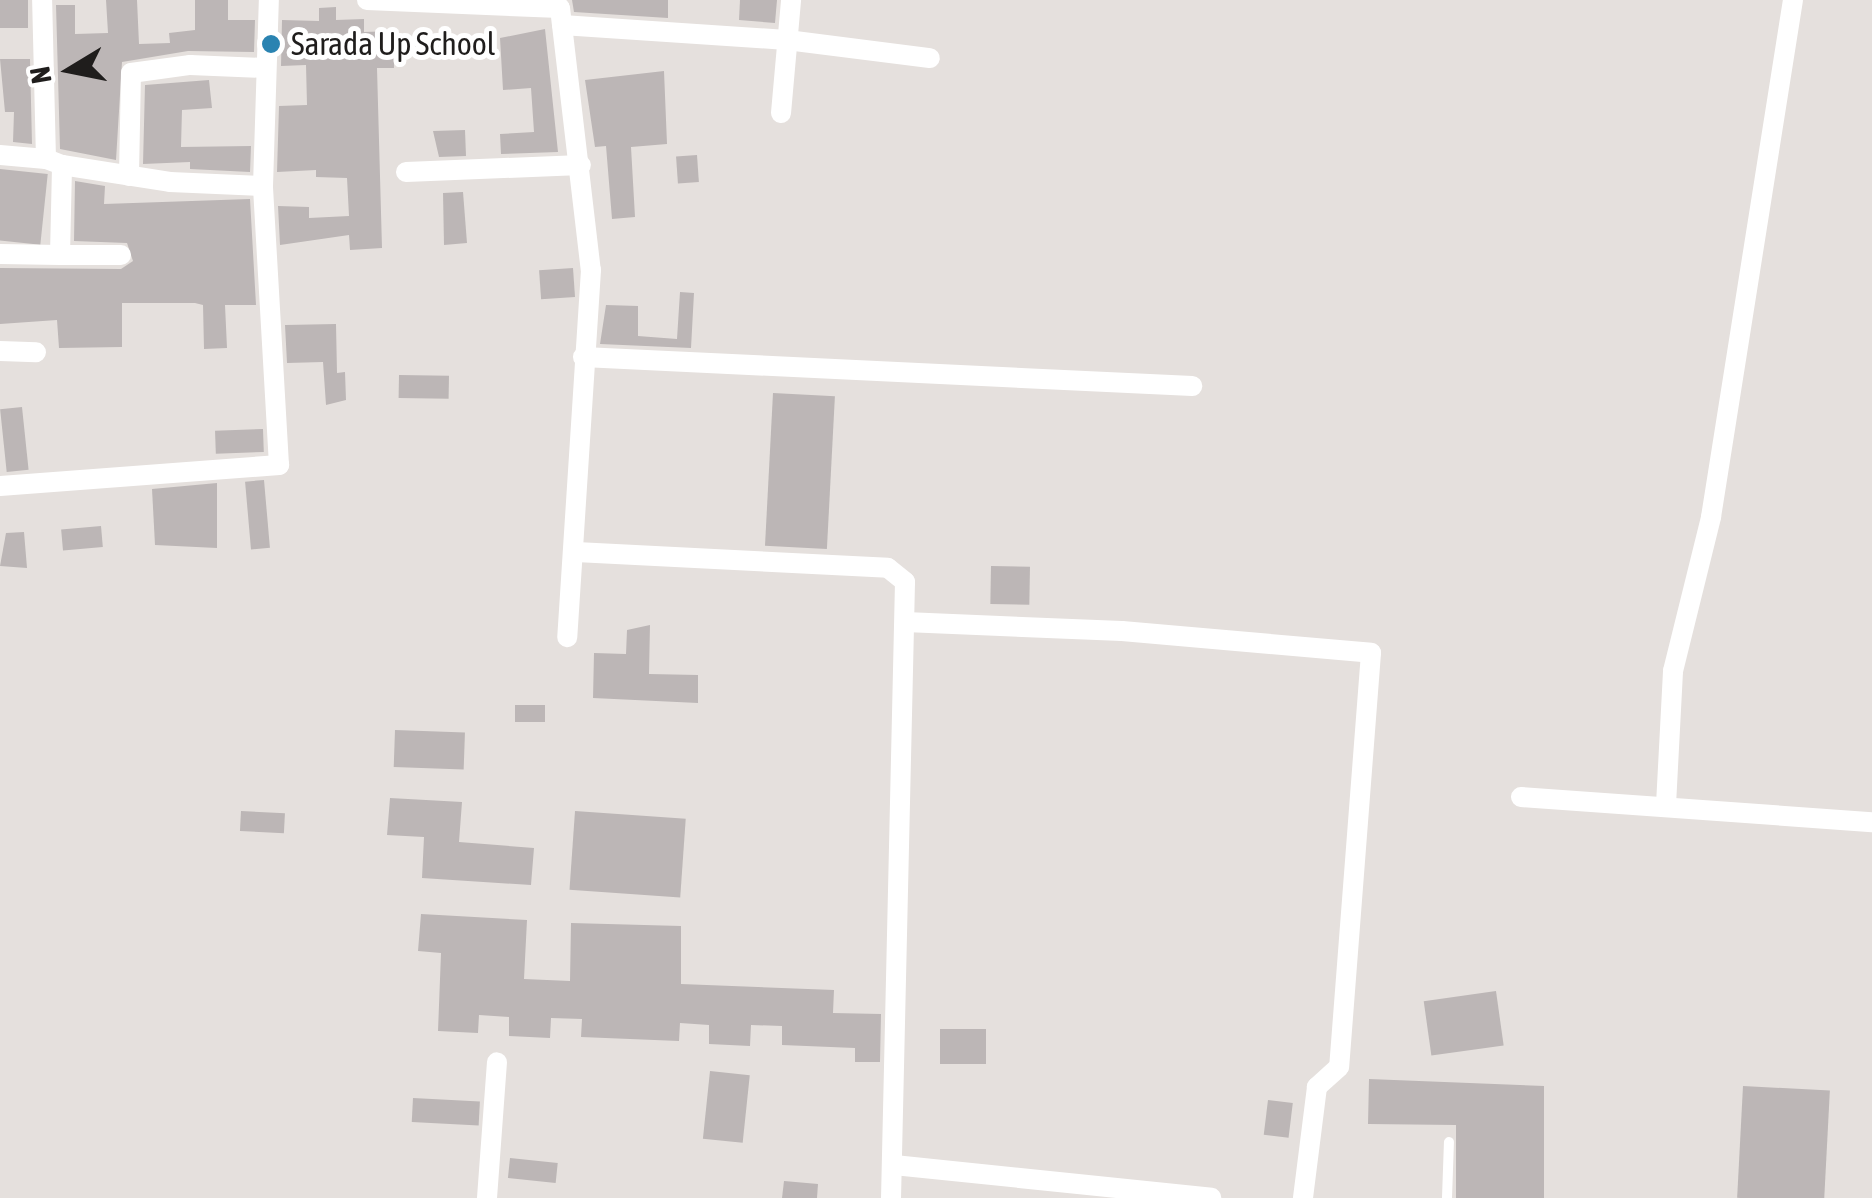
<!DOCTYPE html>
<html>
<head>
<meta charset="utf-8">
<style>
	body { margin:0 }
	#map { position:relative; width:1872px; height:1198px; overflow:hidden; background:#e5e0dd; font-family:"Asap Condensed",sans-serif }
	div>[style] { position:absolute }
	[style*='--x'] { left:calc(var(--x)*1px); top:calc(var(--y)*1px); width:calc(var(--w)*1px); rotate:calc(var(--a)*1deg) }
	.building>* { inset:0; background:#bcb6b6; transform-origin:0 0 }
	.service>* { height:10px; margin:-5px; padding:0 5px; transform-origin:5px; border-radius:5px; background:#fff }
	.minor>* { height:20px; margin:-10px; padding:0 10px; transform-origin:10px; border-radius:10px; background:#fff }
	.dots>* { width:28px; height:28px; translate:-50% -50%; box-sizing:border-box; border:5px solid #fff; border-radius:50% }
	span { translate:-50% -50%; white-space:nowrap; text-align:center; line-height:1.15; -webkit-text-stroke:10px #fff; paint-order:stroke }
	.poi-label { font-size:32px; color:#1f1d1c }
	.left { translate:0 -50%; text-align:left }
	.north { position:absolute; left:20px; top:20px; width:100px; height:100px; -webkit-text-stroke:8px #fff; paint-order:stroke; rotate:260deg; font-size:28px; font-weight:700; line-height:40px; text-align:center; color:#1f1d1c }
	.north::after { content:''; display:block; margin:auto; width:35px; height:45px; background:#1f1d1c; clip-path:polygon(50% 0,100% 100%,50% 72%,0 100%) }
</style>
</head>
<body>
<div id="map">
	<div class="building">
		<i style="left:0;top:0;width:28px;height:28px"></i>
		<i style="clip-path:polygon(106px 0,137px 0,139px 44px,170px 43px,169px 33px,195px 30px,195px 0,228px 0,228px 20px,255px 20px,254px 52px,188px 51px,122px 62px,116px 160px,60px 149px,56px 5px,75px 5px,75px 34px,108px 33px)"></i>
		<i style="clip-path:polygon(572px 0,668px 0,668px 18px,574px 12px)"></i>
		<i style="clip-path:polygon(740px 0,777px 0,775px 23px,739px 20px)"></i>
		<i style="clip-path:polygon(336px 7px,336px 20px,364px 19px,364px 32px,394px 31px,394px 68px,377px 68px,382px 248px,350px 250px,349px 235px,280px 245px,278px 206px,309px 207px,309px 218px,349px 216px,347px 178px,316px 177px,316px 170px,277px 172px,279px 106px,307px 105px,306px 65px,281px 66px,282px 20px,319px 21px,319px 8px)"></i>
		<i style="clip-path:polygon(545px 29px,558px 152px,501px 154px,500px 134px,534px 132px,531px 88px,503px 90px,500px 38px)"></i>
		<i style="clip-path:polygon(0 59px,30px 59px,32px 144px,13px 142px,14px 112px,5px 112px)"></i>
		<i style="clip-path:polygon(664px 71px,667px 144px,631px 147px,635px 217px,612px 219px,606px 146px,595px 147px,585px 80px)"></i>
		<i style="clip-path:polygon(209px 80px,212px 108px,182px 110px,181px 147px,251px 146px,250px 172px,190px 169px,190px 162px,143px 164px,145px 85px)"></i>
		<i style="clip-path:polygon(465px 130px,466px 156px,439px 157px,433px 131px)"></i>
		<i style="left:697px;top:155px;width:27px;height:21px;rotate:86deg"></i>
		<i style="left:0;top:169px;width:48px;height:71px;rotate:6deg"></i>
		<i style="clip-path:polygon(75px 181px,105px 186px,104px 204px,250px 199px,256px 305px,225px 305px,227px 348px,204px 349px,203px 305px,195px 303px,122px 303px,122px 347px,59px 348px,57px 320px,0 324px,0 268px,121px 269px,133px 261px,127px 243px,74px 241px)"></i>
		<i style="clip-path:polygon(463px 192px,467px 243px,444px 245px,443px 193px)"></i>
		<i style="left:573px;top:268px;width:29px;height:34px;rotate:86deg"></i>
		<i style="clip-path:polygon(680px 292px,694px 293px,691px 348px,600px 344px,606px 305px,638px 306px,638px 336px,677px 339px)"></i>
		<i style="clip-path:polygon(336px 324px,337px 373px,345px 372px,346px 400px,326px 405px,323px 362px,287px 363px,285px 325px)"></i>
		<i style="left:399px;top:375px;width:50px;height:23px;rotate:1deg"></i>
		<i style="left:773px;top:393px;width:62px;height:153px;rotate:3deg"></i>
		<i style="left:22px;top:407px;width:63px;height:22px;rotate:84deg"></i>
		<i style="left:263px;top:429px;width:23px;height:48px;rotate:88deg"></i>
		<i style="left:264px;top:480px;width:68px;height:19px;rotate:85deg"></i>
		<i style="clip-path:polygon(217px 483px,217px 548px,155px 545px,152px 489px)"></i>
		<i style="left:101px;top:526px;width:21px;height:40px;rotate:85deg"></i>
		<i style="clip-path:polygon(24px 532px,27px 568px,0 566px,6px 533px)"></i>
		<i style="left:991px;top:566px;width:39px;height:38px;rotate:1deg"></i>
		<i style="clip-path:polygon(650px 625px,649px 674px,698px 675px,698px 703px,593px 698px,594px 653px,626px 654px,627px 630px)"></i>
		<i style="left:515px;top:705px;width:30px;height:17px"></i>
		<i style="left:395px;top:730px;width:70px;height:37px;rotate:2deg"></i>
		<i style="clip-path:polygon(390px 798px,462px 802px,459px 842px,534px 848px,531px 885px,422px 878px,424px 837px,387px 835px)"></i>
		<i style="left:241px;top:811px;width:44px;height:20px;rotate:3deg"></i>
		<i style="left:575px;top:811px;width:111px;height:79px;rotate:4deg"></i>
		<i style="clip-path:polygon(421px 914px,527px 920px,524px 979px,570px 981px,571px 923px,681px 926px,681px 984px,834px 990px,833px 1013px,881px 1014px,880px 1062px,855px 1062px,855px 1048px,782px 1045px,782px 1026px,751px 1025px,750px 1046px,709px 1044px,709px 1025px,680px 1023px,679px 1041px,581px 1037px,582px 1019px,551px 1018px,550px 1038px,509px 1036px,509px 1017px,479px 1015px,478px 1033px,438px 1031px,441px 953px,418px 951px)"></i>
		<i style="left:1496px;top:991px;width:55px;height:73px;rotate:82deg"></i>
		<i style="left:940px;top:1029px;width:46px;height:35px"></i>
		<i style="left:710px;top:1071px;width:40px;height:68px;rotate:6deg"></i>
		<i style="clip-path:polygon(1369px 1079px,1544px 1086px,1544px 1198px,1456px 1198px,1456px 1125px,1368px 1124px)"></i>
		<i style="left:1743px;top:1086px;width:87px;height:112px;rotate:3deg"></i>
		<i style="left:413px;top:1098px;width:67px;height:24px;rotate:3deg"></i>
		<i style="left:1268px;top:1100px;width:25px;height:35px;rotate:7deg"></i>
		<i style="left:510px;top:1158px;width:48px;height:20px;rotate:6deg"></i>
		<i style="clip-path:polygon(784px 1181px,818px 1184px,817px 1198px,782px 1198px)"></i>
	</div>
	<div class="service">
		<i style="--x:1447;--y:1198;--w:56;--a:-88"></i>
	</div>
	<div class="minor">
		<i style="--x:367;--y:0;--w:193;--a:2.4"></i>
		<i style="--x:560;--y:8;--w:264;--a:83.3"></i>
		<i style="--x:591;--y:270;--w:368;--a:93.7"></i>
		<i style="--x:562;--y:25;--w:225;--a:3.8"></i>
		<i style="--x:787;--y:40;--w:144;--a:7.2"></i>
		<i style="--x:781;--y:113;--w:113;--a:-84.9"></i>
		<i style="--x:0;--y:155;--w:46;--a:5"></i>
		<i style="--x:62;--y:165;--w:109;--a:8.9"></i>
		<i style="--x:170;--y:182;--w:93;--a:2.5"></i>
		<i style="--x:406;--y:172;--w:175;--a:-2.3"></i>
		<i style="--x:129;--y:176;--w:103;--a:-88.9"></i>
		<i style="--x:131;--y:73;--w:60;--a:-7.7"></i>
		<i style="--x:190;--y:65;--w:76;--a:2.3"></i>
		<i style="--x:0;--y:254;--w:60;--a:1"></i>
		<i style="--x:60;--y:255;--w:90;--a:-88.7"></i>
		<i style="--x:62;--y:165;--w:17;--a:-159"></i>
		<i style="--x:46;--y:159;--w:159;--a:-91.4"></i>
		<i style="--x:60;--y:255;--w:61;--a:0"></i>
		<i style="--x:0;--y:351;--w:36;--a:2"></i>
		<i style="--x:583;--y:357;--w:610;--a:2.73"></i>
		<i style="--x:0;--y:486;--w:280;--a:-4.3"></i>
		<i style="--x:279;--y:465;--w:279;--a:-93.3"></i>
		<i style="--x:263;--y:186;--w:186;--a:-88.2"></i>
		<i style="--x:576;--y:552;--w:312;--a:2.9"></i>
		<i style="--x:888;--y:568;--w:22;--a:39"></i>
		<i style="--x:905;--y:582;--w:616;--a:91.3"></i>
		<i style="--x:905;--y:622;--w:217;--a:2.4"></i>
		<i style="--x:1122;--y:631;--w:250;--a:5"></i>
		<i style="--x:1371;--y:653;--w:415;--a:94.4"></i>
		<i style="--x:1339;--y:1067;--w:30;--a:138"></i>
		<i style="--x:1317;--y:1087;--w:112;--a:97.2"></i>
		<i style="--x:1521;--y:797;--w:352;--a:4.1"></i>
		<i style="--x:1666;--y:805;--w:134;--a:-87"></i>
		<i style="--x:1673;--y:671;--w:159;--a:-76.1"></i>
		<i style="--x:1711;--y:517;--w:523;--a:-80.99"></i>
		<i style="--x:894;--y:1165;--w:319;--a:5.9"></i>
		<i style="--x:487;--y:1198;--w:136;--a:-85.8"></i>
	</div>
	<div class="dots">
		<i style="left:271px;top:44px;background:#2a83b1"></i>
	</div>
	<div class="poi-label">
		<span class="left" style="left:291px;top:44px">Sarada Up School</span>
	</div>
	<div class="north">N</div>
</div>
</body>
</html>
